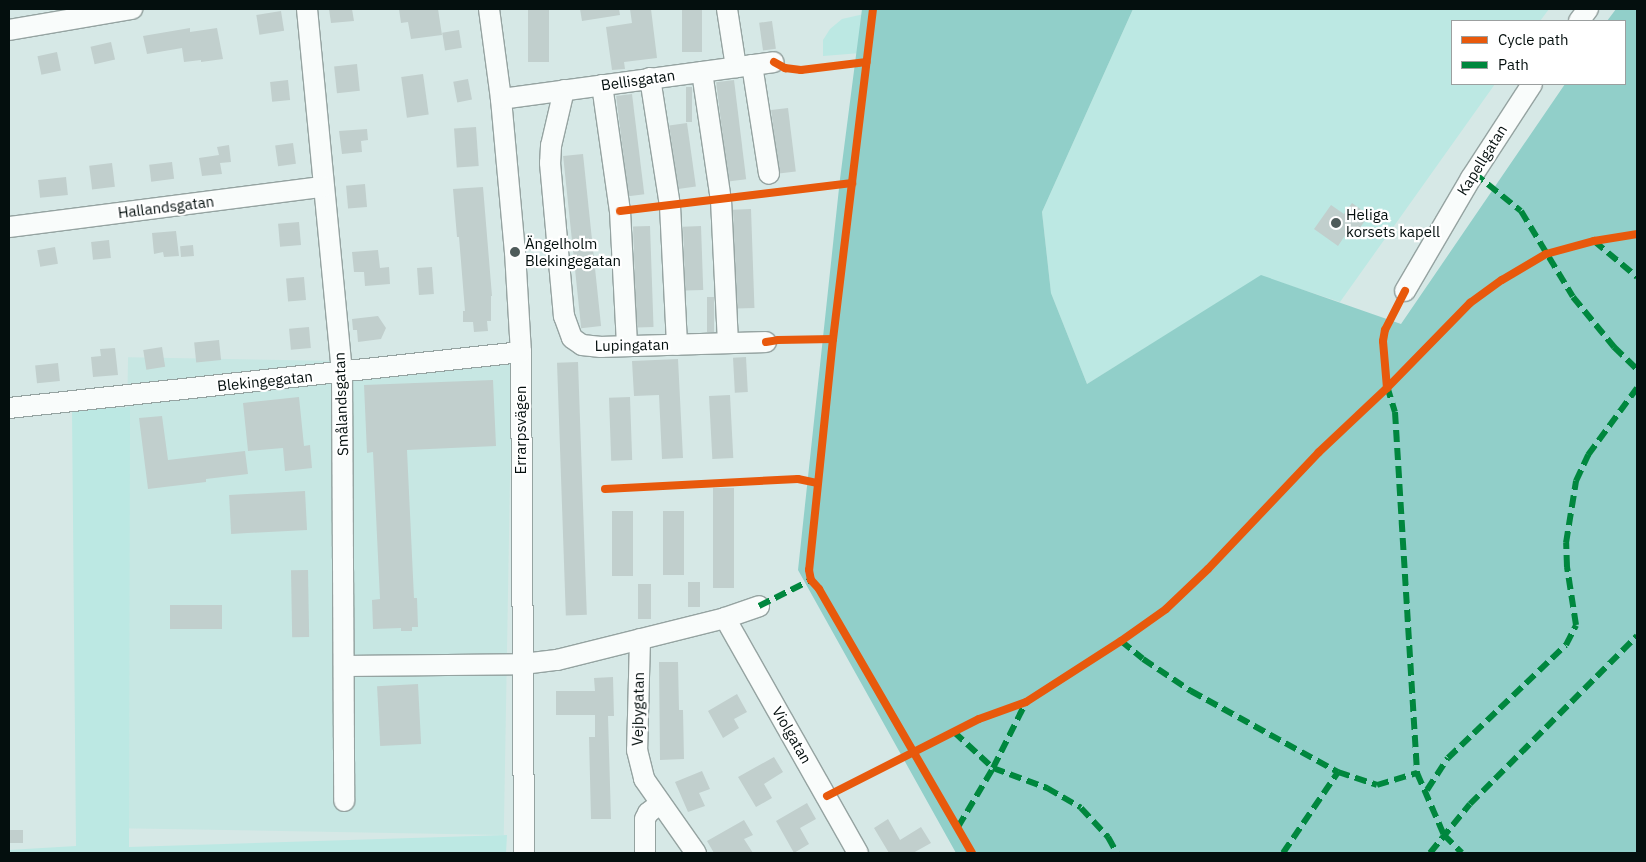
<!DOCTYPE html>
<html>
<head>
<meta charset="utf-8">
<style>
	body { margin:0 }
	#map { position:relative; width:1646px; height:862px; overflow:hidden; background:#d6e8e6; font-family:"IBM Plex Sans",sans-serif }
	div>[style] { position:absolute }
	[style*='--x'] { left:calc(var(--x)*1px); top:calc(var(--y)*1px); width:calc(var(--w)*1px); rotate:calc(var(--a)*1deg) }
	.built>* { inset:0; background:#c7e7e3; transform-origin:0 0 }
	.green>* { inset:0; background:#bce8e3 }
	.forest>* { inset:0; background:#91cfc9 }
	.building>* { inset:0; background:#c1cfcd; transform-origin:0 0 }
	.roads { filter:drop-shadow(1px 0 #95a3a1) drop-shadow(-1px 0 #95a3a1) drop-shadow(0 1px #95a3a1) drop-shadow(0 -1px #95a3a1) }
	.minor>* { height:20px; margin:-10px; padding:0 10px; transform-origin:10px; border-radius:10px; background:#f9fcfb }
	.quiet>* { height:6px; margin-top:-3px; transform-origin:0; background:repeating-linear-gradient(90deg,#00873e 0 12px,transparent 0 18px) }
	.cycleway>* { height:8px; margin:-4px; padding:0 4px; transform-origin:4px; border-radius:4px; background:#e8590c }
	.dots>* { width:14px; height:14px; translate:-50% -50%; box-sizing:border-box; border:2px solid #fff; border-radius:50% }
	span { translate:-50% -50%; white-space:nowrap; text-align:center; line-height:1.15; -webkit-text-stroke:4.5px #fff; paint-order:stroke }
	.street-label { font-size:15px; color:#040f0e }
	.poi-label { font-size:15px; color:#040f0e }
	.left { translate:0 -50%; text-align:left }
	.frame { position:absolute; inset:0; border:10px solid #040f0e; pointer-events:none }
	.legend { position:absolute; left:1451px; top:20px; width:175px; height:65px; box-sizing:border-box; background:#fff; border:1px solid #9b9f9f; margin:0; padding:6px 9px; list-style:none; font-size:15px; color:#040f0e }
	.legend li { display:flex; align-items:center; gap:10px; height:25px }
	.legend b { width:25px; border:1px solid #9b9f9f }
</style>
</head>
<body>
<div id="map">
	<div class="built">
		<i style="left:512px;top:364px;width:471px;height:384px;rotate:91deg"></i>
	</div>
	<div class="green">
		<i style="clip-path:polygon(1133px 9px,1549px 9px,1540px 21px,1452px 21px,1452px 84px,1495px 84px,1340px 302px,1261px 276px,1087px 384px,1051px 293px,1042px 212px)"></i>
		<i style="clip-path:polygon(864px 14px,861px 53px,823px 56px,823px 40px,830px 29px,842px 19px)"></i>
		<i style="clip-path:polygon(130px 407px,129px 847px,507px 835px,506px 853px,9px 853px,9px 850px,76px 846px,72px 410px)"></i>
	</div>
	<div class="forest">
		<i style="clip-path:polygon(862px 9px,1133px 9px,1042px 212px,1051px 293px,1087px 384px,1261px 275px,1401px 324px,1565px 84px,1625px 84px,1625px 21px,1607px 21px,1616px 9px,1637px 9px,1637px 853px,956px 853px,798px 570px,840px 179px)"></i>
	</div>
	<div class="building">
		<i style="clip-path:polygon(329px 9px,352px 9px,354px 21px,331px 23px)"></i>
		<i style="clip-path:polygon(399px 9px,438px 9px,442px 35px,411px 39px,408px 22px,401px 23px)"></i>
		<i style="left:528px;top:9px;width:21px;height:53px"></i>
		<i style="clip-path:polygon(580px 9px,619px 9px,620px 15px,582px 21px)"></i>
		<i style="clip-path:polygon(630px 9px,651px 9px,657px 58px,624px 62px,625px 69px,612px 70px,606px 27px,632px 23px)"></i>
		<i style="left:682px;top:9px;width:20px;height:43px"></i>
		<i style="left:281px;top:11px;width:20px;height:25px;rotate:81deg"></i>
		<i style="left:772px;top:21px;width:28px;height:13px;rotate:82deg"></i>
		<i style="clip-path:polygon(190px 28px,190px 32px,217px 28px,223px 59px,201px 62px,201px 60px,184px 62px,182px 48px,147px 54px,143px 36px)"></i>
		<i style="left:459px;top:30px;width:18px;height:17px;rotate:81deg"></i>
		<i style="left:111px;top:42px;width:18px;height:21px;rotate:77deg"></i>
		<i style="left:57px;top:52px;width:19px;height:20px;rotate:78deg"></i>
		<i style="left:357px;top:64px;width:27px;height:23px;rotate:84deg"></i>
		<i style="left:423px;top:74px;width:41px;height:22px;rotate:82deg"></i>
		<i style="left:468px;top:79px;width:21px;height:15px;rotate:79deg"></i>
		<i style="left:288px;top:80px;width:20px;height:18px;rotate:84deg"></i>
		<i style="left:734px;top:80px;width:100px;height:18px;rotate:83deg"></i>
		<i style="left:686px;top:87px;width:6px;height:35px"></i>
		<i style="left:632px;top:94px;width:101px;height:16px;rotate:83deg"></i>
		<i style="left:788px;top:108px;width:64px;height:17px;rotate:83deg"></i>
		<i style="left:687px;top:123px;width:64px;height:18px;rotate:82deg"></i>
		<i style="left:476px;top:127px;width:39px;height:22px;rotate:86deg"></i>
		<i style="clip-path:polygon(367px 129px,368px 140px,361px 141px,362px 152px,342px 154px,339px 131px)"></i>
		<i style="left:293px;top:143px;width:21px;height:18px;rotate:82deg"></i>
		<i style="clip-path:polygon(229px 145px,231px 162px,220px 163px,222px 174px,202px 176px,199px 158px,219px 155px,217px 147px)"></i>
		<i style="left:583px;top:154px;width:173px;height:20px;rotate:84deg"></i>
		<i style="left:172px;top:162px;width:17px;height:23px;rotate:83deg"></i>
		<i style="left:112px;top:163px;width:24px;height:23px;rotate:83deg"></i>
		<i style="left:66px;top:177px;width:18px;height:28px;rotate:84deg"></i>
		<i style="left:365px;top:184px;width:23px;height:19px;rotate:85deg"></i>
		<i style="clip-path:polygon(483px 187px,492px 296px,491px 296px,491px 321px,487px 321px,488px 331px,474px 332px,473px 322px,463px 322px,463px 311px,465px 311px,459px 237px,457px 237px,453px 189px)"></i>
		<i style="clip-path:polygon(1352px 203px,1369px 215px,1355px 235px,1348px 231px,1338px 246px,1314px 229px,1331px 205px,1344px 214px)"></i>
		<i style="left:751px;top:209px;width:99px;height:18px;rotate:88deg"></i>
		<i style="left:299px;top:222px;width:23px;height:21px;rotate:85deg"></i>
		<i style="left:650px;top:226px;width:101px;height:17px;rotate:88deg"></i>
		<i style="left:701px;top:226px;width:64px;height:18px;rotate:88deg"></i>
		<i style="clip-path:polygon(176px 231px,179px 256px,164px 257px,163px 252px,154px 254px,152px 233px)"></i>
		<i style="left:109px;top:240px;width:18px;height:18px;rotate:84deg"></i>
		<i style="left:193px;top:245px;width:11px;height:13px;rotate:85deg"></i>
		<i style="left:55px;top:247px;width:17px;height:18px;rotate:80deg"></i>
		<i style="clip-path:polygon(378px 250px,380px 268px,389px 267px,390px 284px,365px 286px,364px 272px,354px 272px,352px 252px)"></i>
		<i style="left:432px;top:267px;width:27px;height:15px;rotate:86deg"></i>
		<i style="left:304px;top:277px;width:23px;height:18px;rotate:85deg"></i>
		<i style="left:707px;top:297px;width:7px;height:35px"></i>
		<i style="clip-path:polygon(378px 316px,386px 328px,381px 339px,358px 342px,357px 330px,353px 330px,352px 319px)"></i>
		<i style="left:309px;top:327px;width:21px;height:20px;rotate:85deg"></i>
		<i style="left:219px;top:340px;width:20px;height:25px;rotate:84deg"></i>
		<i style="left:162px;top:347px;width:20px;height:19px;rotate:81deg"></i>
		<i style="clip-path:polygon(115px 348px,118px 375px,93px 377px,91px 357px,101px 356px,100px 349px)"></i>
		<i style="left:746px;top:357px;width:35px;height:13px;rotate:87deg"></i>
		<i style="clip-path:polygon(678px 359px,683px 458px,662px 459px,659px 395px,634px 396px,632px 361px)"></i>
		<i style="left:578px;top:362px;width:253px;height:21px;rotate:88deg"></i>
		<i style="left:58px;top:363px;width:18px;height:23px;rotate:84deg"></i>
		<i style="clip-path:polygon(493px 380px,496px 446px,407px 450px,414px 598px,417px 598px,418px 627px,412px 627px,412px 631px,401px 631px,401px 628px,373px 629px,372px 600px,380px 599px,373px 452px,367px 453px,364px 385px)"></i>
		<i style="left:730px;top:395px;width:63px;height:21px;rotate:87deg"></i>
		<i style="clip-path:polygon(299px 397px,304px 446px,310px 445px,312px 468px,285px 471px,283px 448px,248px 451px,243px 403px)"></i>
		<i style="left:630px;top:397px;width:63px;height:21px;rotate:88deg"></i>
		<i style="clip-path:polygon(162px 416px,168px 460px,245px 451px,248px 474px,206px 479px,206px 482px,148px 489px,139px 418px)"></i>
		<i style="left:713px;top:488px;width:21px;height:100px"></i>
		<i style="left:305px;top:491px;width:39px;height:76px;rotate:87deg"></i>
		<i style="left:612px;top:511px;width:21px;height:65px"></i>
		<i style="left:663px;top:511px;width:21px;height:64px"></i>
		<i style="left:308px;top:570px;width:67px;height:17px;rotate:89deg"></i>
		<i style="left:688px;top:582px;width:12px;height:25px"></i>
		<i style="left:638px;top:584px;width:13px;height:35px"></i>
		<i style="left:170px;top:605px;width:52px;height:24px"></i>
		<i style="clip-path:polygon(659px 662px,678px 662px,679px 710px,683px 710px,684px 759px,660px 760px)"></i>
		<i style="clip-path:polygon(613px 677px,614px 716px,608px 716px,611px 819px,591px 819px,589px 737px,595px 737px,595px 715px,556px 715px,556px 691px,595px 691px,594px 678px)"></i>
		<i style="left:418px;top:684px;width:60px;height:41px;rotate:87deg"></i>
		<i style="clip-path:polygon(737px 694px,747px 712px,734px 719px,739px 728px,723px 738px,708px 711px)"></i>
		<i style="clip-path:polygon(774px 757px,783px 772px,764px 784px,772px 798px,756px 807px,738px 777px)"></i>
		<i style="clip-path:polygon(702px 771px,710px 789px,699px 793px,705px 806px,688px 812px,675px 782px)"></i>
		<i style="clip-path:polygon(807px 803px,816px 819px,800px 828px,809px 844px,794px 853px,776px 821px)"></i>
		<i style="clip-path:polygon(888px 819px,900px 840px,921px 827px,931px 843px,913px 853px,889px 853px,874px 828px)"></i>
		<i style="clip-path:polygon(744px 820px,753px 835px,744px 839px,753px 853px,714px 853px,707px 841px)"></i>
		<i style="left:9px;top:830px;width:14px;height:13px"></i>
	</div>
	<div class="roads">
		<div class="minor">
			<i style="--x:307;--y:9;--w:365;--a:84.5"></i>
			<i style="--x:342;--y:372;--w:429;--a:89.7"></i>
			<i style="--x:489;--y:9;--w:91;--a:82.4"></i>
			<i style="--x:501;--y:99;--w:154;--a:84.8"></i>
			<i style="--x:515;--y:252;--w:100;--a:86.6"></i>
			<i style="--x:521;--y:352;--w:501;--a:89.66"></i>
			<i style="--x:727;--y:9;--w:59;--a:81.2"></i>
			<i style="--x:1579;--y:21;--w:15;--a:-53"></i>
			<i style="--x:9;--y:30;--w:125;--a:-9.7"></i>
			<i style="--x:752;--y:65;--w:110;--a:81.1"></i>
			<i style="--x:702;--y:72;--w:129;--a:81.6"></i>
			<i style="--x:721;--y:200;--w:143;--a:87.2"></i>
			<i style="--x:650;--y:78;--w:130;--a:81.1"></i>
			<i style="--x:670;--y:206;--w:139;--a:87.1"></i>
			<i style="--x:602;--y:85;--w:127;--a:81.9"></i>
			<i style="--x:620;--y:211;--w:135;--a:87"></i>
			<i style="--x:564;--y:90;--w:57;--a:103.1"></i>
			<i style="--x:551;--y:146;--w:17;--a:93"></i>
			<i style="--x:550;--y:163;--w:154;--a:84.8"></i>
			<i style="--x:564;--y:316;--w:23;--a:70"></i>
			<i style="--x:572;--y:338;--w:12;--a:35"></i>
			<i style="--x:582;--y:345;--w:19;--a:6"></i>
			<i style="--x:601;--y:347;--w:165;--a:-1.7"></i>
			<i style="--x:501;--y:99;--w:275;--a:-7.7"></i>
			<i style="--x:9;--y:227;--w:317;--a:-7.3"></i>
			<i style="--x:1405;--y:291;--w:131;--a:-59.7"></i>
			<i style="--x:1471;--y:178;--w:112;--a:-57"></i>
			<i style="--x:9;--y:408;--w:515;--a:-6.24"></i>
			<i style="--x:725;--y:618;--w:270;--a:60.5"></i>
			<i style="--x:640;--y:639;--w:111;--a:91.5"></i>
			<i style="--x:637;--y:750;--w:30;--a:76"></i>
			<i style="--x:644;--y:779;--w:90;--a:54.9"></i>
			<i style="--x:344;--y:666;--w:179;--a:-0.6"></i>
			<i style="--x:523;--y:664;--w:34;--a:-7"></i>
			<i style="--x:557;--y:660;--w:173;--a:-14"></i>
			<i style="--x:725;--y:618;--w:36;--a:-19"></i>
			<i style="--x:645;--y:853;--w:34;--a:-90"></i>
			<i style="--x:645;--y:819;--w:7;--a:-63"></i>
			<i style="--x:648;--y:813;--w:16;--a:-38"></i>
		</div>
	</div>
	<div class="quiet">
		<i style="--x:1474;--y:173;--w:60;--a:39"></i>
		<i style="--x:1521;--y:211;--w:100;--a:58.8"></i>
		<i style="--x:1573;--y:297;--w:65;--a:50.6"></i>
		<i style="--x:1614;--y:347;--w:32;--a:44"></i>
		<i style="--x:1594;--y:241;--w:56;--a:39.9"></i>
		<i style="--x:1387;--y:386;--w:27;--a:73"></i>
		<i style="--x:1395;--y:412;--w:362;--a:86.5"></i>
		<i style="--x:1417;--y:773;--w:68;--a:66.5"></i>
		<i style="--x:1444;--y:835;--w:25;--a:45"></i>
		<i style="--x:759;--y:606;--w:58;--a:-26.6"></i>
		<i style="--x:1121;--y:641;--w:28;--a:39"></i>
		<i style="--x:1143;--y:659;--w:58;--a:33.7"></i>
		<i style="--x:1191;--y:691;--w:168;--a:28.9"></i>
		<i style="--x:1338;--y:772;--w:41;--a:18.4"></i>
		<i style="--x:1377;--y:785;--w:42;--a:-16.7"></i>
		<i style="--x:954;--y:732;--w:53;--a:42.7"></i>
		<i style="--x:993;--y:768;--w:58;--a:20.3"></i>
		<i style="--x:1047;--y:788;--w:39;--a:30"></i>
		<i style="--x:1081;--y:808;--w:40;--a:47"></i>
		<i style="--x:1108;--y:837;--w:18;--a:61"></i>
		<i style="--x:1427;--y:790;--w:38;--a:-57"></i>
		<i style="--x:1448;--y:758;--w:163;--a:-43.8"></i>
		<i style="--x:1566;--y:645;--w:22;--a:-63"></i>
		<i style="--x:1576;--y:625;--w:59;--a:-98.8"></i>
		<i style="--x:1567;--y:567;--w:24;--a:-92"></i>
		<i style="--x:1566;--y:543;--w:63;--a:-80.8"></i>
		<i style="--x:1576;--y:481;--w:29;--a:-65"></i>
		<i style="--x:1588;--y:455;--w:83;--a:-53.8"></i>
		<i style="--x:958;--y:827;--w:69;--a:-59.3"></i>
		<i style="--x:993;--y:768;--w:74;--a:-63.4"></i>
		<i style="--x:1283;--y:853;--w:98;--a:-55.8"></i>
		<i style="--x:1430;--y:853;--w:63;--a:-50.8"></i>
		<i style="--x:1470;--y:804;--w:237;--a:-45.2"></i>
	</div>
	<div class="cycleway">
		<i style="--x:873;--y:9;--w:332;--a:96.9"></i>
		<i style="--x:833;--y:339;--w:232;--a:95.9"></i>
		<i style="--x:809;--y:570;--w:10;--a:79"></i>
		<i style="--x:811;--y:580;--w:12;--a:48"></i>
		<i style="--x:819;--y:589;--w:305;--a:59.9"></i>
		<i style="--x:774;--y:62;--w:13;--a:29"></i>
		<i style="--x:785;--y:68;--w:16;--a:7"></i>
		<i style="--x:801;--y:70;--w:66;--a:-6.9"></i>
		<i style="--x:620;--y:211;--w:234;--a:-6.9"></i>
		<i style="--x:766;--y:342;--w:12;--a:-9"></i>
		<i style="--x:778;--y:340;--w:55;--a:-1"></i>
		<i style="--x:1387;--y:388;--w:47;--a:-94.9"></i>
		<i style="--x:1383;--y:341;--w:11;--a:-80"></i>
		<i style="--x:1385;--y:330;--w:44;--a:-62.9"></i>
		<i style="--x:605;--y:489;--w:193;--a:-3"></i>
		<i style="--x:798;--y:479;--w:19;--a:12"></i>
		<i style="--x:827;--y:796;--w:170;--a:-26.9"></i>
		<i style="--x:979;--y:719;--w:50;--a:-19.9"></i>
		<i style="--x:1026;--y:702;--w:113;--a:-32.7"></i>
		<i style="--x:1121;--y:641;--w:55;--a:-35.4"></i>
		<i style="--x:1166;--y:609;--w:58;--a:-43.6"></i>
		<i style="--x:1208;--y:569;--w:161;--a:-46.5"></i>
		<i style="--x:1319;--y:452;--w:93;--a:-43.3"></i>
		<i style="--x:1387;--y:388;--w:119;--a:-45.7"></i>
		<i style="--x:1470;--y:303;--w:39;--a:-36"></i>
		<i style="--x:1502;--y:280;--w:51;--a:-30.6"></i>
		<i style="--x:1546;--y:254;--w:50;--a:-15.2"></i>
		<i style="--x:1594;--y:241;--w:44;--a:-9.2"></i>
	</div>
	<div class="dots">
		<i style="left:1336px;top:223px;background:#4e5b5a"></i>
		<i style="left:515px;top:252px;background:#4e5b5a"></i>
	</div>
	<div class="street-label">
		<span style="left:638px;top:80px;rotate:-8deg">Bellisgatan</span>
		<span style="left:1482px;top:160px;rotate:-58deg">Kapellgatan</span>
		<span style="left:166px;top:207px;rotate:-7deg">Hallandsgatan</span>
		<span style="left:632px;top:345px;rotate:-1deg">Lupingatan</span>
		<span style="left:265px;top:381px;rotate:-6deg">Blekingegatan</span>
		<span style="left:341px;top:404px;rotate:-92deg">Smålandsgatan</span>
		<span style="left:521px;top:430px;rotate:-90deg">Errarpsvägen</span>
		<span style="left:638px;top:709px;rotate:-89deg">Vejbygatan</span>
		<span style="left:792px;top:735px;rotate:60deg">Violgatan</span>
	</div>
	<div class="poi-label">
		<span class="left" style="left:1346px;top:223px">Heliga<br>korsets kapell</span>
		<span class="left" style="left:525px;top:252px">Ängelholm<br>Blekingegatan</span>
	</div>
	<div class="frame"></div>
	<ul class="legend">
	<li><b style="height:6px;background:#e8590c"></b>Cycle path</li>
	<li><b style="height:6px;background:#00873e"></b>Path</li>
	</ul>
</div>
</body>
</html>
